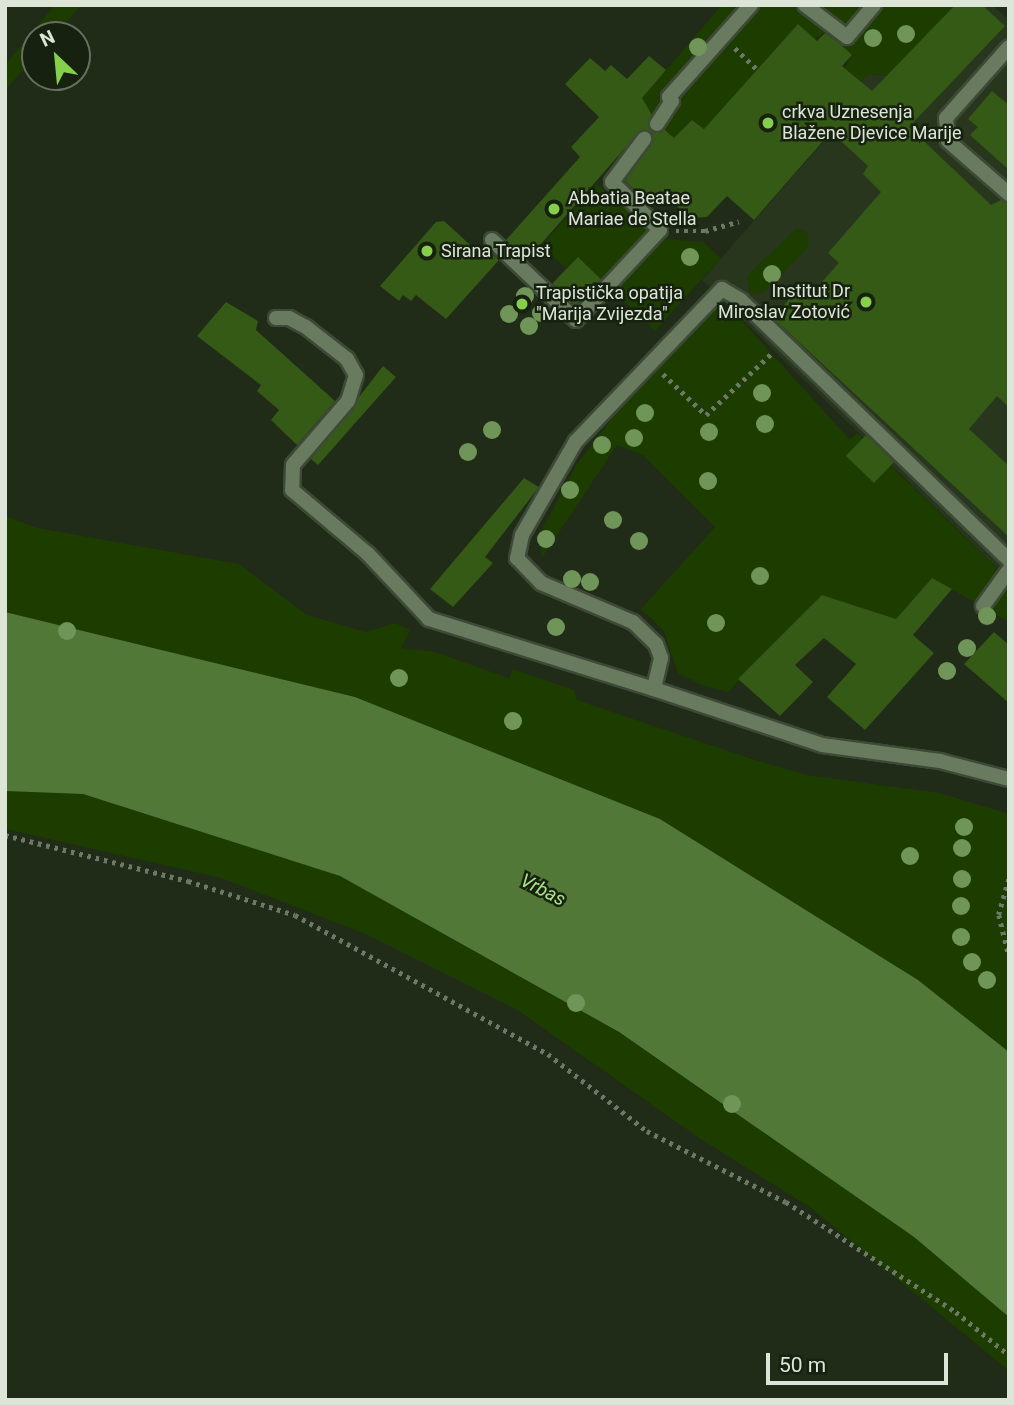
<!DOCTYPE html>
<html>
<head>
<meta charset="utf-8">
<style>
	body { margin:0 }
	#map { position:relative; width:1014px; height:1405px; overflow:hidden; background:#202b18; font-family:Roboto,sans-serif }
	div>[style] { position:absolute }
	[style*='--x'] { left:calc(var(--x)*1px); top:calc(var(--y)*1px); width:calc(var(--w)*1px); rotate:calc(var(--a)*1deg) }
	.built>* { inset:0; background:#27361d }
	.green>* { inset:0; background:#1c3c00 }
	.water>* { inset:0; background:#517836 }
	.building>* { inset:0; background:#345a16; transform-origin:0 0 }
	.path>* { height:4.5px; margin-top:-2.25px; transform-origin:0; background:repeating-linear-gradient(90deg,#6e7868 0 3.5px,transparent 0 8.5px) }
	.roads { filter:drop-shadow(2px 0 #3e4937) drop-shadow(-2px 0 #3e4937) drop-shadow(0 2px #3e4937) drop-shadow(0 -2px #3e4937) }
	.service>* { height:14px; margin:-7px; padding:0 7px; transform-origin:7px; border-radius:7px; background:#697b5f }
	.trees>* { width:18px; height:18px; margin:-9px; border-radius:50%; background:#709559 }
	.dots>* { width:19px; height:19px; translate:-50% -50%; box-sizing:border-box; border:4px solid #16210f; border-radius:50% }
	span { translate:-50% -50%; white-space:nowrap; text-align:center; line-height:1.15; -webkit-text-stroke:5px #16210f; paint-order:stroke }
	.poi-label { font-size:18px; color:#dde5d9 }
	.left { translate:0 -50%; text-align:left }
	.right { translate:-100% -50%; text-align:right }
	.water-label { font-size:19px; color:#ace588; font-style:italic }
	.frame { position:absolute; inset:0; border:7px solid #dde5d9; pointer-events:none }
	.north { position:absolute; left:21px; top:21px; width:70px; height:70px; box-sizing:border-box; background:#16210f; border:2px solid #666f60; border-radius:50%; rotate:334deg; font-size:19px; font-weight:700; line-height:28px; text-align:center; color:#dde5d9 }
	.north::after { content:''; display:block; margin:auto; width:24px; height:32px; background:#85cf4d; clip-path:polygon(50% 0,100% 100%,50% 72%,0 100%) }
	.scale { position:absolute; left:766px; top:1353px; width:182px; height:32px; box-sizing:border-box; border:4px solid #dde5d9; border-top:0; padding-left:9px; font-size:21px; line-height:24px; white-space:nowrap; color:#dde5d9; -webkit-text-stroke:5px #16210f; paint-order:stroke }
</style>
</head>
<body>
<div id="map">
	<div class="built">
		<i style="clip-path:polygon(955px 5px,992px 5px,1009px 20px,1009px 580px,702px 280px,831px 133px,859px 84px,869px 74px,887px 76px)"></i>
	</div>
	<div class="green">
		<i style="clip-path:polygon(82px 5px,55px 35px,35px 35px,35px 57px,5px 90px,5px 65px,53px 7px)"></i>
		<i style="clip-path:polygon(722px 5px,955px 5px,887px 76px,869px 74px,861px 82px,845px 68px,852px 55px,838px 42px,826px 32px,814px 39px,798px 24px,704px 129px,692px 120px,674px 138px,626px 91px,649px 90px)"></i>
		<i style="clip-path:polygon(597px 184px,667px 239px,703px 242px,721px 258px,655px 331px,578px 257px,566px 268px,541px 246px)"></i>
		<i style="clip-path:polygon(797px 228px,808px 234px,808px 248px,763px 293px,750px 293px,747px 276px)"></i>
		<i style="clip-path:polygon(713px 306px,734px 312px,850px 440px,857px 433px,1009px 580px,1009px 622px,932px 578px,896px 619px,822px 595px,728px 692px,702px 685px,678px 673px,663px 630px,641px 609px,715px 527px,643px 455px,617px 445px,542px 558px,539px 535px,577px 464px,647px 373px)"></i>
		<i style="clip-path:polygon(5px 516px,38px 528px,239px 564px,307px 615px,366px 632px,395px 623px,410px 630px,401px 648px,435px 652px,509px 678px,513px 669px,574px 690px,577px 700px,752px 759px,807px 775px,940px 793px,1009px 814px,1009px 1052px,918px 980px,660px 819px,355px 697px,5px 612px)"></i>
		<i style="clip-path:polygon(5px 791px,83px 794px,340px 876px,618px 1032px,914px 1237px,1009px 1317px,1009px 1371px,811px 1208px,702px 1140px,516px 1009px,368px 935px,221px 878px,5px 829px)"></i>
	</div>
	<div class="water">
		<i style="clip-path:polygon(5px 612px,355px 697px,660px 819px,918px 980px,1009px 1052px,1009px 1317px,914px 1237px,619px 1032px,340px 876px,83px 794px,5px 791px)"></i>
	</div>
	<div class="building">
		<i style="clip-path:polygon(955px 5px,982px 5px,1005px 26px,909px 127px,991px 205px,1001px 200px,1009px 203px,1009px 407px,997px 396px,969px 429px,1009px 466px,1009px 537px,773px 318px,799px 288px,809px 296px,839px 263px,828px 253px,881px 192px,863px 174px,868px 166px,831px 132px,754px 220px,727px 196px,707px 217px,690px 218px,660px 191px,648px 203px,625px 181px,653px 141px,650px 132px,641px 130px,527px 260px,506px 240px,580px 157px,571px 147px,599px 117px,565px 84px,590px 58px,605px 71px,611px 65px,627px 79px,649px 56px,666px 70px,642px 98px,652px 115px,649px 129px,665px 130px,674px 138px,692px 120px,704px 129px,798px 24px,817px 41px,825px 33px,839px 43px,852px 55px,842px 66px,872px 91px)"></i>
		<i style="clip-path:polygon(992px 91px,1009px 105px,1009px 170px,970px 135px,978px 127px,968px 119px)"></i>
		<i style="clip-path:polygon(444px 221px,477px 251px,482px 246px,499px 260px,446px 319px,416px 295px,411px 301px,403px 295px,399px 301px,380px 286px,436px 222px)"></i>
		<i style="left:578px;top:257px;width:32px;height:37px;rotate:44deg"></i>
		<i style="clip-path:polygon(226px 302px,258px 321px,256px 330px,335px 401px,297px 445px,271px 420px,279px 410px,257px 391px,261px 385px,197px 336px)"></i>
		<i style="clip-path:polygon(383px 366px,396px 377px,318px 465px,311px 459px)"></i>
		<i style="left:866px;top:435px;width:39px;height:29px;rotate:44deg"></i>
		<i style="clip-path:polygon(524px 478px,539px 487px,485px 557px,493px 563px,453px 607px,430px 589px)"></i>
		<i style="clip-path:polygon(932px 578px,952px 589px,913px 635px,934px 653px,865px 730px,827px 697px,856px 664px,824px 638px,795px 665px,813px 682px,780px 716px,738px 679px,822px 595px,896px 619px)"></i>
		<i style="clip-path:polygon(994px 632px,1009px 645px,1009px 703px,964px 664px)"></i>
	</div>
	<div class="path">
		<i style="--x:735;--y:48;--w:30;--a:44"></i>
		<i style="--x:676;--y:231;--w:29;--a:0"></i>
		<i style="--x:705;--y:231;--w:35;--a:-16"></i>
		<i style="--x:663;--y:374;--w:59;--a:43.6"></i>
		<i style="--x:706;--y:415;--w:89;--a:-43.2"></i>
		<i style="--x:5;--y:835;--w:189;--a:14.1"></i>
		<i style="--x:188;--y:881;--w:112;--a:17.6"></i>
		<i style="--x:295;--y:915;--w:289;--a:28.8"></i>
		<i style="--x:548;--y:1054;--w:125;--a:37.9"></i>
		<i style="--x:647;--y:1131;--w:156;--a:27.1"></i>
		<i style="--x:786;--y:1202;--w:202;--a:32.9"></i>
		<i style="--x:956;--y:1312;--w:68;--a:39.1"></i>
		<i style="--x:1009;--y:879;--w:37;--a:106"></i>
		<i style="--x:999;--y:915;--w:42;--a:76.3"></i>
	</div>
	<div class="roads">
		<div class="service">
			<i style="--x:805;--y:5;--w:53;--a:37.3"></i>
			<i style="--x:847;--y:37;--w:42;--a:-49.8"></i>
			<i style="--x:1009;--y:47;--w:95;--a:131.6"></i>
			<i style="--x:946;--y:118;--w:23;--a:85"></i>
			<i style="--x:948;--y:141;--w:81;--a:41"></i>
			<i style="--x:657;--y:124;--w:27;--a:-57"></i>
			<i style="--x:672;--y:101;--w:5;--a:-127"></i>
			<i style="--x:669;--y:97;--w:123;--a:-48.3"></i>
			<i style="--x:492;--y:240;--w:116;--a:43.6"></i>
			<i style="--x:576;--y:320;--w:123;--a:-47"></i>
			<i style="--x:660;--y:230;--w:68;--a:-135"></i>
			<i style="--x:612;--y:182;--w:54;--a:-53.3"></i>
			<i style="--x:276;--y:318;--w:13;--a:0"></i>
			<i style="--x:289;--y:318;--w:19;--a:28"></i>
			<i style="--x:306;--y:327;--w:52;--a:38"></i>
			<i style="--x:347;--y:359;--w:18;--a:61"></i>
			<i style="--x:356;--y:375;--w:27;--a:107"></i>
			<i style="--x:348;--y:401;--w:84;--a:130.7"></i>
			<i style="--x:293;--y:465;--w:25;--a:92"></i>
			<i style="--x:292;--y:490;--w:99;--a:40.1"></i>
			<i style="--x:368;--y:554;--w:89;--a:46.8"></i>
			<i style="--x:429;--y:619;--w:236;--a:17.3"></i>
			<i style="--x:1009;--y:560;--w:373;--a:-135.9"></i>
			<i style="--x:741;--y:300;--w:22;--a:-150"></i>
			<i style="--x:722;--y:289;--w:211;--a:133.8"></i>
			<i style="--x:576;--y:441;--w:108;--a:119.9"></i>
			<i style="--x:522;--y:535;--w:24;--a:102"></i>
			<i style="--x:517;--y:558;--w:35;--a:46"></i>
			<i style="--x:541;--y:583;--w:100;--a:23"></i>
			<i style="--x:633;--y:622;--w:32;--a:44"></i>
			<i style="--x:656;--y:644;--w:15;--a:70"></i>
			<i style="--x:661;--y:658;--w:32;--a:103"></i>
			<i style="--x:654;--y:689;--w:177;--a:18.4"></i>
			<i style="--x:822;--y:745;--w:119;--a:7.7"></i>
			<i style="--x:940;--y:761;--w:71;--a:14.6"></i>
			<i style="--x:983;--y:606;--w:44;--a:-54.2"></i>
		</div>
	</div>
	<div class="trees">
		<i style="left:906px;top:34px"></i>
		<i style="left:873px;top:38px"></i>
		<i style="left:698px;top:47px"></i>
		<i style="left:690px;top:257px"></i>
		<i style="left:772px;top:274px"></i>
		<i style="left:525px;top:296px"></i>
		<i style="left:541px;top:313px"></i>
		<i style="left:509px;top:314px"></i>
		<i style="left:529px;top:326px"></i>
		<i style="left:762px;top:393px"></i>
		<i style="left:645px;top:413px"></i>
		<i style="left:765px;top:424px"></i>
		<i style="left:492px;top:430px"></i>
		<i style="left:709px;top:432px"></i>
		<i style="left:634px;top:438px"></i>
		<i style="left:602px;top:445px"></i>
		<i style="left:468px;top:452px"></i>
		<i style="left:708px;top:481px"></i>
		<i style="left:570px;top:490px"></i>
		<i style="left:613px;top:520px"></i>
		<i style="left:546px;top:539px"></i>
		<i style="left:639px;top:541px"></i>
		<i style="left:760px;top:576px"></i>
		<i style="left:572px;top:579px"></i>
		<i style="left:590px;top:582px"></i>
		<i style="left:987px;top:616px"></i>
		<i style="left:716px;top:623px"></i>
		<i style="left:556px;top:627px"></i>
		<i style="left:67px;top:631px"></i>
		<i style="left:967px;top:648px"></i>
		<i style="left:947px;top:671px"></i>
		<i style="left:399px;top:678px"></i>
		<i style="left:513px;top:721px"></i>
		<i style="left:964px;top:827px"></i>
		<i style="left:962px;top:848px"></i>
		<i style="left:910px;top:856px"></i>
		<i style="left:962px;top:879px"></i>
		<i style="left:961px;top:906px"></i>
		<i style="left:961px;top:937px"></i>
		<i style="left:972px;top:962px"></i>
		<i style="left:987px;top:980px"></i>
		<i style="left:576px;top:1003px"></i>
		<i style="left:732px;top:1104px"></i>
	</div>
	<div class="dots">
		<i style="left:768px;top:123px;background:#85cf4d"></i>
		<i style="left:554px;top:209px;background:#85cf4d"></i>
		<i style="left:427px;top:251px;background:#85cf4d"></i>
		<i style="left:866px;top:302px;background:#85cf4d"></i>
		<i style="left:522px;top:304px;background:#85cf4d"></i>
	</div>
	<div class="poi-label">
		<span class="left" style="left:782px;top:123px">crkva Uznesenja<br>Blažene Djevice Marije</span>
		<span class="left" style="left:568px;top:209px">Abbatia Beatae<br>Mariae de Stella</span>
		<span class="left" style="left:441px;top:251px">Sirana Trapist</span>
		<span class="right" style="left:850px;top:302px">Institut Dr<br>Miroslav Zotović</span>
		<span class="left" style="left:536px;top:304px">Trapistička opatija<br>"Marija Zvijezda"</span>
	</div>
	<div class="water-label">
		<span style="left:543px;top:890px;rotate:27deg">Vrbas</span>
	</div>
	<div class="frame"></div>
	<div class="north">N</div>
	<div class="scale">50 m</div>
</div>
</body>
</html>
